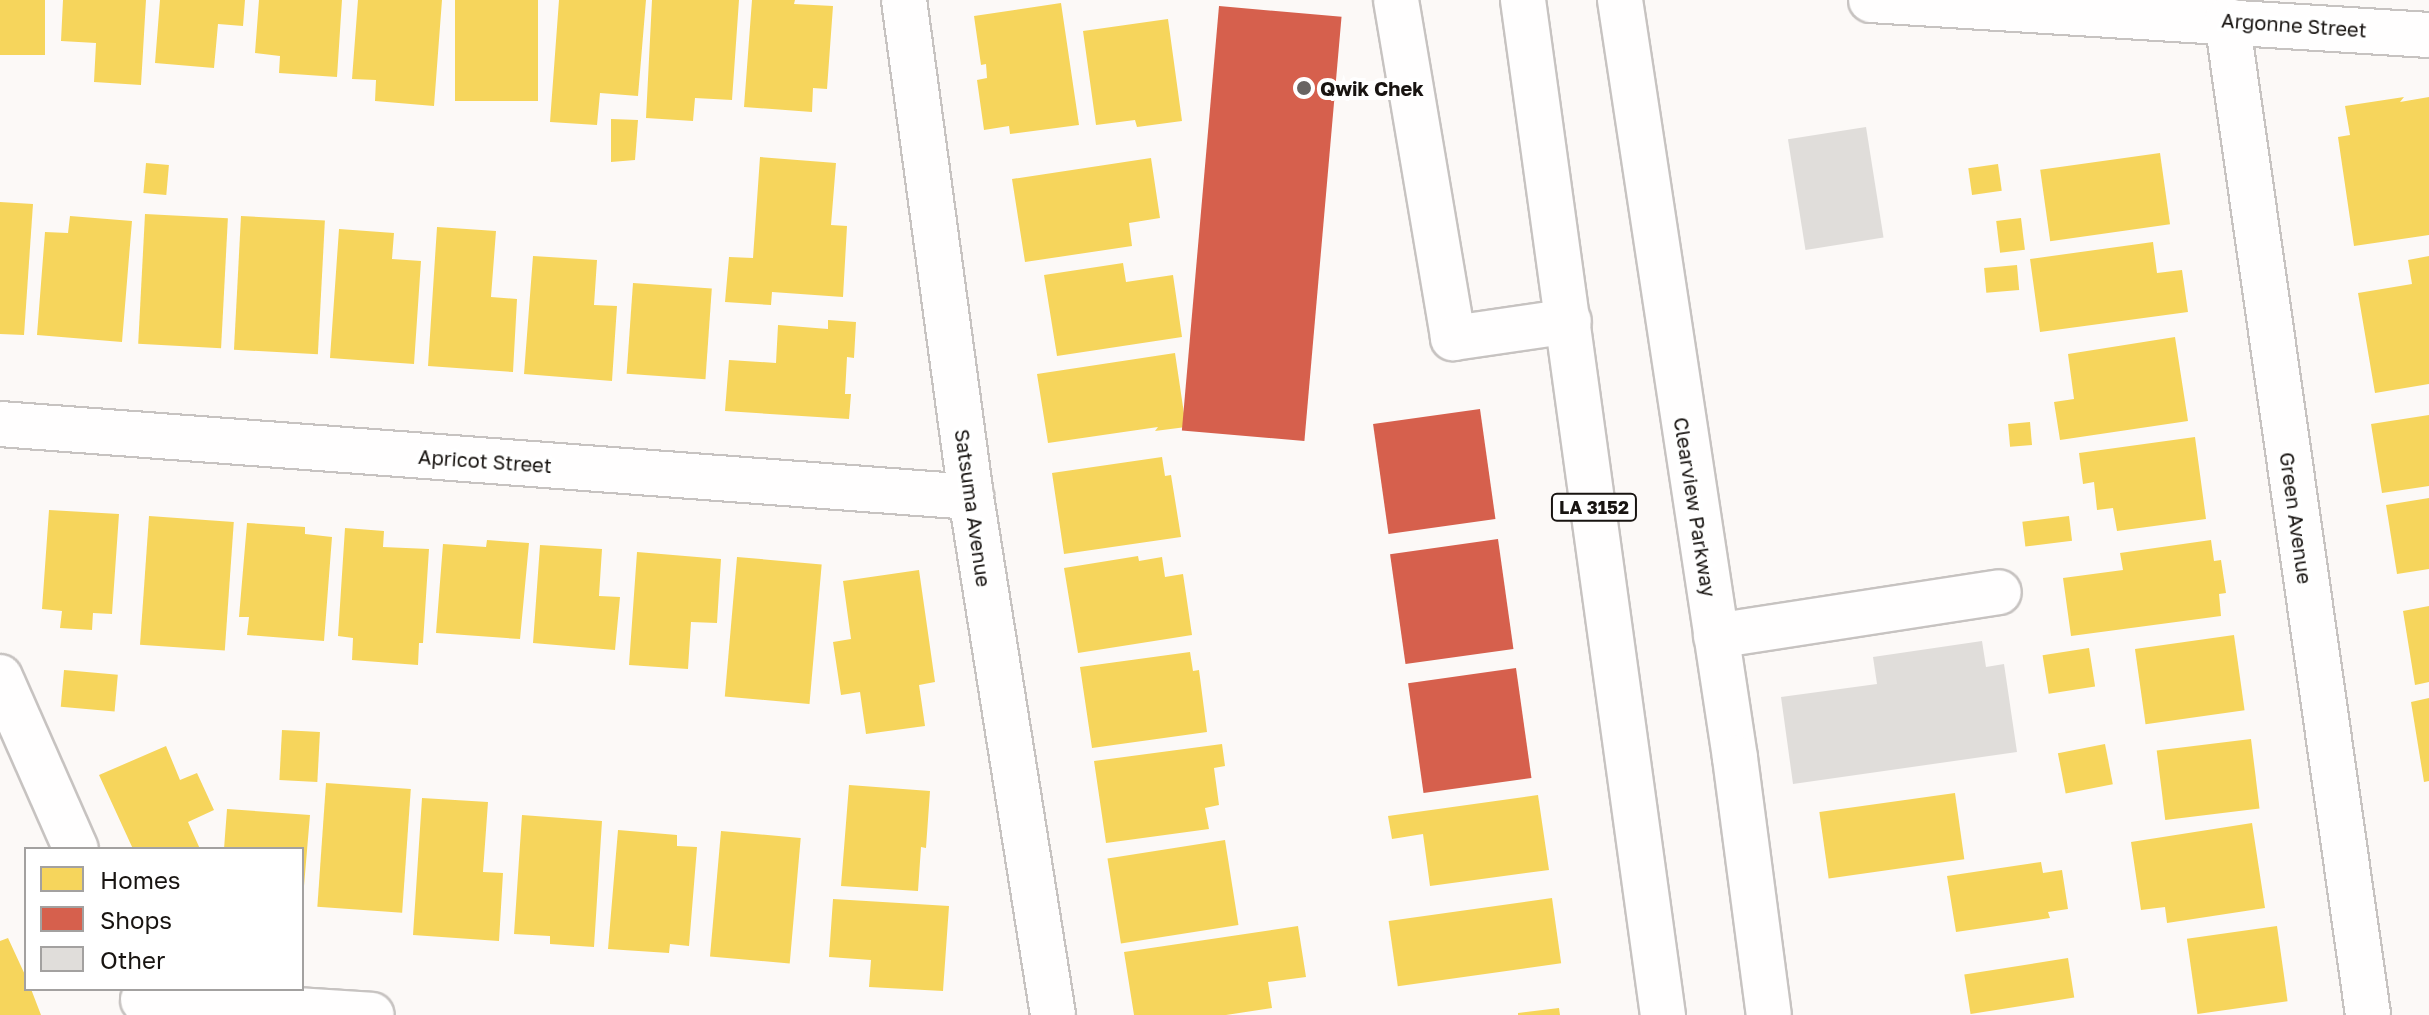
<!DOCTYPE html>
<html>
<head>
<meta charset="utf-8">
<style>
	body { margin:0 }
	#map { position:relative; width:2429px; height:1015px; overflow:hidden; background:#fcf9f7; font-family:"Golos Text",sans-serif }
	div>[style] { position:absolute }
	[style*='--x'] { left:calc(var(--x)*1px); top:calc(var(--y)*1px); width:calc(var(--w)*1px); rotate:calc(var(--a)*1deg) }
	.homes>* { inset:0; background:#f6d55c; transform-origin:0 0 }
	.shops>* { inset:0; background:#d6604d; transform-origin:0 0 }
	.building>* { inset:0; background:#e0ddda; transform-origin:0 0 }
	.roads { filter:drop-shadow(2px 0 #c7c3c1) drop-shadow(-2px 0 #c7c3c1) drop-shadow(0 2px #c7c3c1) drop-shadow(0 -2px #c7c3c1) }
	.minor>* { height:44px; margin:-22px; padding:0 22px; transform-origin:22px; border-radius:22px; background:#fffefe }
	.highway>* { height:44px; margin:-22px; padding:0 22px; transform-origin:22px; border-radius:22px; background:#fffefe }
	.dots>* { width:22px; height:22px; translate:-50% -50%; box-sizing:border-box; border:4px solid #fff; border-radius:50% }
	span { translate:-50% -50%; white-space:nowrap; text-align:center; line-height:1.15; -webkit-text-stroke:8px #fff; paint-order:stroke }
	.shield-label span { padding:2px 6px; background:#fff; border:2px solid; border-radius:6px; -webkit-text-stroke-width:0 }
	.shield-label { font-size:18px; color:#181411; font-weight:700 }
	.street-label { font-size:20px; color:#181411 }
	.poi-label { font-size:20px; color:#181411; font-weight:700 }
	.left { translate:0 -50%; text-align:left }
	.legend { position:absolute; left:24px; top:847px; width:280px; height:144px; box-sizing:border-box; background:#fff; border:2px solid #a3a1a0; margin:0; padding:10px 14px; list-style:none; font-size:24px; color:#181411 }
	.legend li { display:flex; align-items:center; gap:16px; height:40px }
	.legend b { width:40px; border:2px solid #a3a1a0 }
</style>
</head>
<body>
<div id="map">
	<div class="homes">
		<i style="left:0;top:0;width:45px;height:55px"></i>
		<i style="clip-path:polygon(63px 0,146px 0,141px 85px,94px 82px,96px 43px,61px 41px)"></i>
		<i style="clip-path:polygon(160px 0,245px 0,243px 26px,218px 24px,214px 68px,155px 63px)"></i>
		<i style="clip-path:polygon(259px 0,342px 0,337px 77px,279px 73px,280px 56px,255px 53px)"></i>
		<i style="clip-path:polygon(358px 0,442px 0,434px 106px,375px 101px,376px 80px,352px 79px)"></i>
		<i style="left:455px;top:0;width:83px;height:101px"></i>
		<i style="clip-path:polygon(559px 0,646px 0,638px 96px,600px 93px,597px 125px,550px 122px)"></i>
		<i style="clip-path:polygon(652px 0,739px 0,732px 100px,695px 98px,693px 121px,646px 118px)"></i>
		<i style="clip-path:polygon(752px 0,795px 0,794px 4px,833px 6px,827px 89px,813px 88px,812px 112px,744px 107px)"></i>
		<i style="clip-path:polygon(1061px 3px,1079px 125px,1010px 134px,1009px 126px,984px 130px,977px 80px,987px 78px,986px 64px,981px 65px,974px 16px)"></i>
		<i style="clip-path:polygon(1168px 19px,1182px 121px,1137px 127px,1135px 120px,1096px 125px,1083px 31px)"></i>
		<i style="clip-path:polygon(2404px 97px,2400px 102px,2429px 97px,2429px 235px,2354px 246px,2338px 137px,2350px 135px,2345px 106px)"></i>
		<i style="clip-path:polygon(611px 119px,638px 120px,635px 160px,611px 162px)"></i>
		<i style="left:2160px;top:153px;width:72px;height:121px;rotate:82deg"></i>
		<i style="clip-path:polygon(760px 157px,836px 163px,831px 225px,847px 226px,843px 297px,772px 292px,771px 305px,725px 302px,729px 257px,753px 258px)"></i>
		<i style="clip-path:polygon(1151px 158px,1160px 218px,1129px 223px,1132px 246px,1025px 262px,1012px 179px)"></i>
		<i style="left:146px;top:163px;width:23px;height:30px;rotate:5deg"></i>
		<i style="left:1998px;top:164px;width:27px;height:30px;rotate:82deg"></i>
		<i style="clip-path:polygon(0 202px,33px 204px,24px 335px,0 334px)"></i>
		<i style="left:145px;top:214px;width:83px;height:130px;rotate:3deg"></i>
		<i style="clip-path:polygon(70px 216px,132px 221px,122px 342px,37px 335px,45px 232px,68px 233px)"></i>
		<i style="left:241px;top:216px;width:84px;height:134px;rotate:3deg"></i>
		<i style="left:2021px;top:218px;width:32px;height:25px;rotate:83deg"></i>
		<i style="clip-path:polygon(437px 227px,496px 231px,491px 297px,517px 299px,513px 372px,428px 366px)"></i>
		<i style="clip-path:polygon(339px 229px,394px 233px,392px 259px,421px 261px,414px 364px,330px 358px)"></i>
		<i style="clip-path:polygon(2153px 242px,2157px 273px,2182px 270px,2188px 312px,2040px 332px,2030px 259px)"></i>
		<i style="clip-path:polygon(533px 256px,597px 260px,594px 305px,617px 306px,612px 381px,524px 374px)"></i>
		<i style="clip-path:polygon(2429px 256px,2429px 384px,2375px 393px,2358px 293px,2412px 284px,2408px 260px)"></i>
		<i style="clip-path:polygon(1123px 263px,1126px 282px,1173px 275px,1182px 337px,1057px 356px,1044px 275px)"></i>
		<i style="left:2017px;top:265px;width:25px;height:33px;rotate:85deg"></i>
		<i style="left:633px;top:283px;width:79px;height:91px;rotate:4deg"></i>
		<i style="clip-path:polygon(828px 320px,856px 322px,854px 358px,847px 357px,845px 394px,851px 394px,849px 419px,725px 411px,729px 360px,776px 363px,778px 325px,828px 329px)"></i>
		<i style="clip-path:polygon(2175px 337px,2188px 421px,2060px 440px,2054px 402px,2074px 399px,2068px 354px)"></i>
		<i style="clip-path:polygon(1175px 353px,1186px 427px,1155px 431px,1158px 427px,1048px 443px,1037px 374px)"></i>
		<i style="clip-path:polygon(2429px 415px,2429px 486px,2382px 493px,2371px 424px)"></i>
		<i style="left:2030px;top:422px;width:23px;height:22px;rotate:85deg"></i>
		<i style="clip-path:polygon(2195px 437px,2206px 519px,2117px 531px,2113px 508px,2097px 510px,2094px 482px,2083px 484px,2079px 453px)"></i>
		<i style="clip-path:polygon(1162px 457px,1165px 476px,1171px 475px,1181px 537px,1064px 554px,1052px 473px)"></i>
		<i style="clip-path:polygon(2429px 498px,2429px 569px,2397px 574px,2386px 505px)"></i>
		<i style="clip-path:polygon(49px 510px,119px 514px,112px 614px,93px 613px,92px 630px,60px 628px,62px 611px,42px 609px)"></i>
		<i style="left:149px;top:516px;width:85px;height:129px;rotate:4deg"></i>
		<i style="left:2069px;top:516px;width:25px;height:47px;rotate:83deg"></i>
		<i style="clip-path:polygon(247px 523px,305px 527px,305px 534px,332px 537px,324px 641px,247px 635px,249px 617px,239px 617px)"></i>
		<i style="clip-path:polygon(345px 528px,384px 531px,383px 547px,429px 549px,423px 643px,419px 643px,418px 665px,352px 660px,353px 638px,338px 636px)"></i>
		<i style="clip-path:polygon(487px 540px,529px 543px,520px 639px,436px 633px,443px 544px,486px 547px)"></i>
		<i style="clip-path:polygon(2211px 540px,2214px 561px,2221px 560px,2226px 593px,2219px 594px,2221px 616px,2071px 636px,2063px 578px,2123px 570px,2120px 553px)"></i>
		<i style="clip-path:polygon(540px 545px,602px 549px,599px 596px,620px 597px,615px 650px,533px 643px)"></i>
		<i style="clip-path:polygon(637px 552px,721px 559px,717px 623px,691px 622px,688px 669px,629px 665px)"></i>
		<i style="clip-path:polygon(1138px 556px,1139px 561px,1162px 557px,1165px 577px,1183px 574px,1192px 635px,1078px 653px,1064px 568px)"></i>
		<i style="left:737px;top:557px;width:85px;height:140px;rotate:5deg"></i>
		<i style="clip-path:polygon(919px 570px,935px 682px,919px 685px,925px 726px,866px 734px,860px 692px,841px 695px,833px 642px,851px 639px,843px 581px)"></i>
		<i style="clip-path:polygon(2429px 606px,2429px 682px,2415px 685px,2403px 611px)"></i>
		<i style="left:2234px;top:635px;width:76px;height:100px;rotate:82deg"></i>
		<i style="left:2089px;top:648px;width:39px;height:47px;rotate:81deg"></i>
		<i style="clip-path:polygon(1190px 652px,1193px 671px,1199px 670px,1207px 732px,1092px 748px,1080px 667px)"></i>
		<i style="left:64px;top:670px;width:54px;height:37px;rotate:5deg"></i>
		<i style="clip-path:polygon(2429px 698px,2429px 781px,2424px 782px,2411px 702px)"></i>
		<i style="left:282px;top:730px;width:38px;height:50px;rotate:3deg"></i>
		<i style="left:2251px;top:739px;width:70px;height:95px;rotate:83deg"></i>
		<i style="clip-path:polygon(1222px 744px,1225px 766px,1214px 768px,1219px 805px,1205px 808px,1209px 829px,1106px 843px,1094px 761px)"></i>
		<i style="left:2105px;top:744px;width:41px;height:48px;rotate:79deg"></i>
		<i style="clip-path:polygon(166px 746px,180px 780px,197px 773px,214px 810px,188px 822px,200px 849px,133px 849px,99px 775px)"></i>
		<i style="left:326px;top:783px;width:85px;height:124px;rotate:4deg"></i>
		<i style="clip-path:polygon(849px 785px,930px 791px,926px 848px,921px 847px,918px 891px,841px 886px)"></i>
		<i style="left:1955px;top:793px;width:67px;height:137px;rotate:82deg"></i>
		<i style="clip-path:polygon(1538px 795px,1549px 870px,1430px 886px,1423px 834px,1392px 839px,1388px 816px)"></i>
		<i style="clip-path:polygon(422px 798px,488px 802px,483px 872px,503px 873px,499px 941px,413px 935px)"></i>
		<i style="clip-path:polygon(227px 809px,310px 815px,304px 886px,302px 849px,224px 849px)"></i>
		<i style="clip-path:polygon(522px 815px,602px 821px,594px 947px,550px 944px,550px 936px,514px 934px)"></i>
		<i style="clip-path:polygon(2252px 823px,2265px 908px,2167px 923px,2165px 907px,2141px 910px,2131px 842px)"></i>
		<i style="clip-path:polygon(618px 830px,677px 835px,677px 846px,697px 847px,689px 946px,670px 944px,669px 953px,608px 949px)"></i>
		<i style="left:721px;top:831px;width:80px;height:126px;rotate:5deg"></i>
		<i style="left:1225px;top:840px;width:86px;height:119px;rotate:81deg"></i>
		<i style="clip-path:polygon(2041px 862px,2043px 873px,2062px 870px,2068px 909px,2048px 912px,2050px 918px,1956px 932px,1947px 876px)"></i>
		<i style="left:1552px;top:898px;width:66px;height:165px;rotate:82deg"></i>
		<i style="clip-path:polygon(833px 899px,949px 906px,943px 991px,869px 987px,871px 960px,829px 957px)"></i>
		<i style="clip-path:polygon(1298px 926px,1306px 977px,1268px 982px,1272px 1008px,1226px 1015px,1134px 1015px,1124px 952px)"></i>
		<i style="left:2277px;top:926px;width:76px;height:91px;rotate:82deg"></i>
		<i style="clip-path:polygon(8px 938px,26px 977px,26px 989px,31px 989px,41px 1015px,0 1015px,0 941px)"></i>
		<i style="left:2068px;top:958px;width:40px;height:105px;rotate:81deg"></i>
		<i style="clip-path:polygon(1559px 1008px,1560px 1015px,1518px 1015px,1518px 1013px)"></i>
	</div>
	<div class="shops">
		<i style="left:1219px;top:6px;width:123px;height:426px;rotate:5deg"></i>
		<i style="left:1480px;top:409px;width:111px;height:108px;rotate:82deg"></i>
		<i style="left:1498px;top:539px;width:111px;height:109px;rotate:82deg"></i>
		<i style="left:1516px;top:668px;width:111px;height:109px;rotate:82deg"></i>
	</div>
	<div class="building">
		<i style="left:1866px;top:127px;width:112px;height:79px;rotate:81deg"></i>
		<i style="clip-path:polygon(1982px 641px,1986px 667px,2004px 664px,2017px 752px,1793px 784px,1781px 697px,1877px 684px,1873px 657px)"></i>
	</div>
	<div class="roads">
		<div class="minor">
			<i style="--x:904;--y:0;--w:501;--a:82.32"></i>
			<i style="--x:971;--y:497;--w:524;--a:81"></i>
			<i style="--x:1396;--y:0;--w:343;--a:80.4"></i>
			<i style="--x:1453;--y:338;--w:117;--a:-8.3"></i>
			<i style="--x:1871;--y:0;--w:559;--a:3.59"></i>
			<i style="--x:2227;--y:20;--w:1005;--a:81.93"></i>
			<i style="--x:0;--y:424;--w:974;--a:4.3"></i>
			<i style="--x:1716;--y:636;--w:286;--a:-8.8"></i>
			<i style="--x:0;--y:677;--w:188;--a:66.2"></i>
			<i style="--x:143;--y:1000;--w:229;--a:3.7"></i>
		</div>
		<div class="highway">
			<i style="--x:1523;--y:0;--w:1025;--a:82.15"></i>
			<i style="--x:1620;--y:0;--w:767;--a:81.37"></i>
			<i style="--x:1735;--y:758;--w:259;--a:82.5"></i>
		</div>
	</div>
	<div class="dots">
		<i style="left:1304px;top:88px;background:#686462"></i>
	</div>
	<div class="shield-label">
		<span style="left:1594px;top:507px">LA 3152</span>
	</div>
	<div class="street-label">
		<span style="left:2294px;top:25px;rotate:4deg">Argonne Street</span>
		<span style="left:485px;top:461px;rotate:4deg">Apricot Street</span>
		<span style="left:1695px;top:507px;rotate:81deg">Clearview Parkway</span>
		<span style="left:973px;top:508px;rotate:82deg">Satsuma Avenue</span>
		<span style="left:2296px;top:518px;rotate:82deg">Green Avenue</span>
	</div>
	<div class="poi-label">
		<span class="left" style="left:1320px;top:88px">Qwik Chek</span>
	</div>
	<ul class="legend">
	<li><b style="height:22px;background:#f6d55c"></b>Homes</li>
	<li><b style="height:22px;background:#d6604d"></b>Shops</li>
	<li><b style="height:22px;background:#e0ddda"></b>Other</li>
	</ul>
</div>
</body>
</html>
